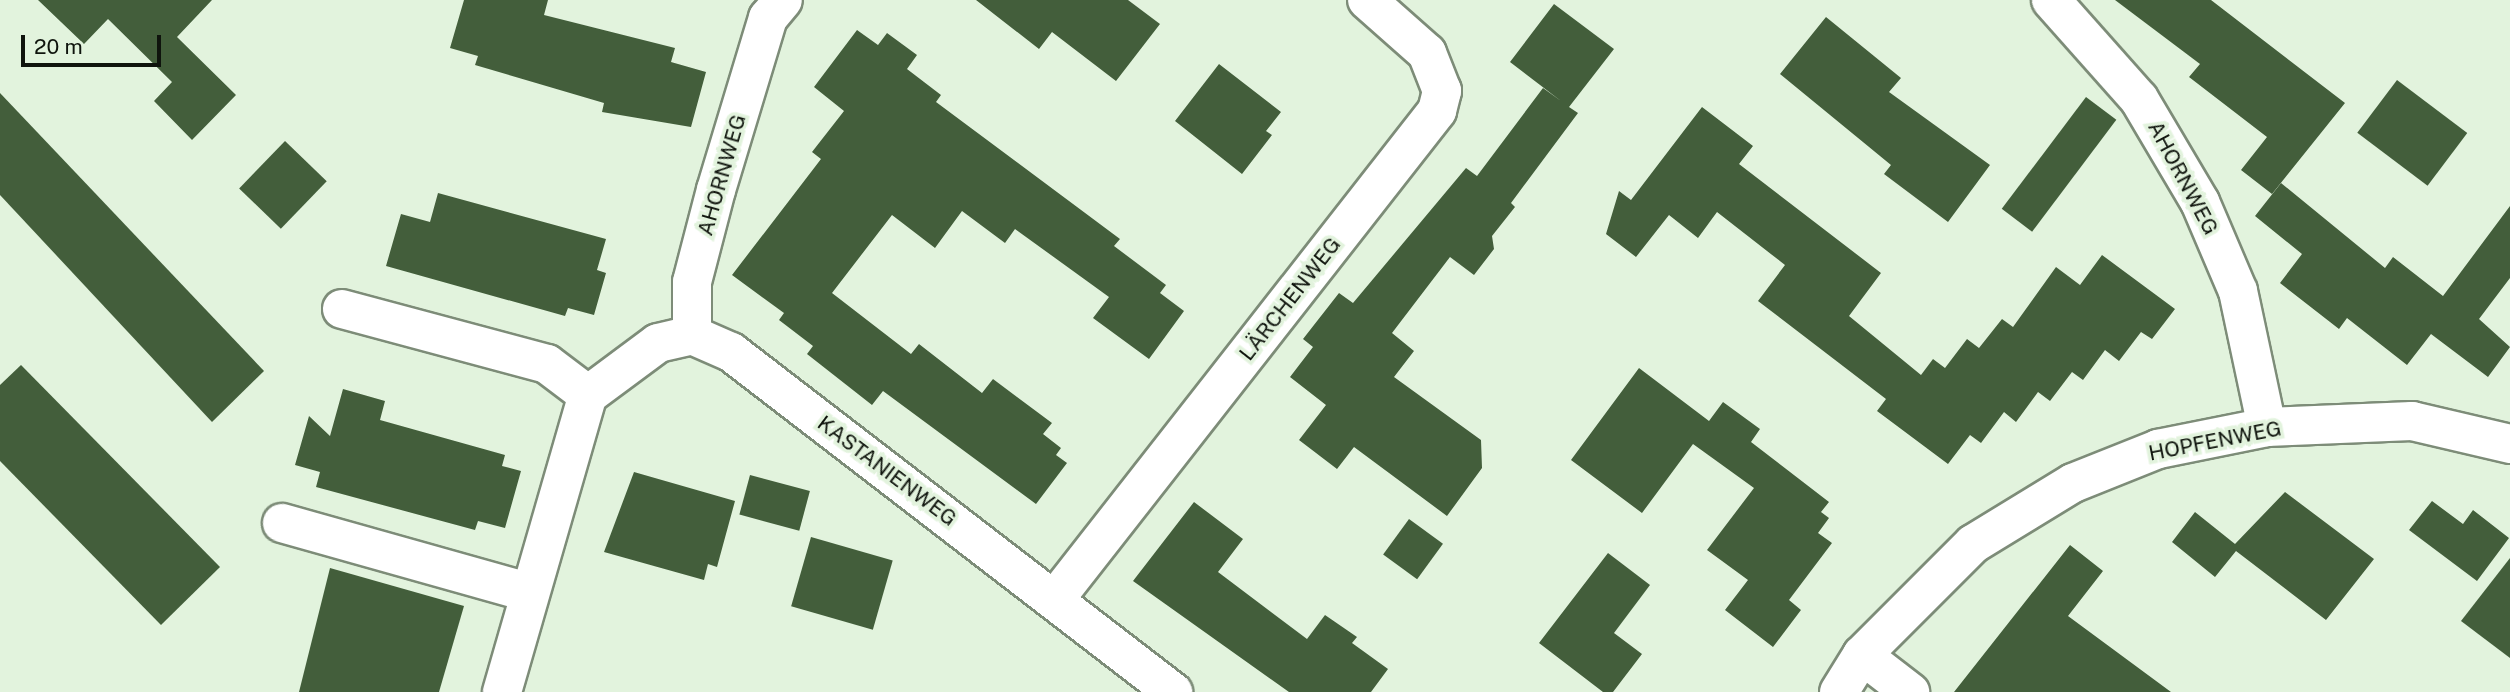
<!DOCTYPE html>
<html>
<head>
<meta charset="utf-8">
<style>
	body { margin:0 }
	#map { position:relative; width:2510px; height:692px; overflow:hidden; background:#e2f3dd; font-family:"Public Sans",sans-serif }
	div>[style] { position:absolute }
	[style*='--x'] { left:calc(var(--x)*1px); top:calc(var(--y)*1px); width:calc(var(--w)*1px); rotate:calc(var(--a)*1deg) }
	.building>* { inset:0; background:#435e3b; transform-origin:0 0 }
	.roads { filter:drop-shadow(2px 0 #7d8c78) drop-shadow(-2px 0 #7d8c78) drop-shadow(0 2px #7d8c78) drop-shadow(0 -2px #7d8c78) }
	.street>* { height:38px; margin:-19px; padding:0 19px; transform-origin:19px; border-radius:19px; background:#fff }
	span { translate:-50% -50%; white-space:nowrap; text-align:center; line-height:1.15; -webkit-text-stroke:7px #e2f3dd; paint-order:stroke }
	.street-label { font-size:21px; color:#0f140d }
	.scale { position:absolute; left:21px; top:35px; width:140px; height:32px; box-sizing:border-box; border:4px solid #0f140d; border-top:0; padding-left:9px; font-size:21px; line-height:24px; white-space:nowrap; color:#0f140d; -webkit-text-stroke:5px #e2f3dd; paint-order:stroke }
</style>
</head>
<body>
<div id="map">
	<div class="building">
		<i style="clip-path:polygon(38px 0,212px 0,177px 37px,236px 95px,192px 140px,154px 101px,172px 82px,108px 19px,84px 44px)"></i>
		<i style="clip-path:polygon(464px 0,548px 0,544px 15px,675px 48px,671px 62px,706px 72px,691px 127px,602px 112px,604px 103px,475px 65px,478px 56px,450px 48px)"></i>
		<i style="clip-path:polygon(976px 0,1128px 0,1160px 24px,1116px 81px,1052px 32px,1039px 49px)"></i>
		<i style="clip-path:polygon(2115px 0,2211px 0,2345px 103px,2272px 194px,2241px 170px,2267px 137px,2189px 77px,2200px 64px)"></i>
		<i style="clip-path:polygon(1554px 4px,1614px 49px,1569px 107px,1578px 113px,1511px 203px,1515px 207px,1492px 236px,1494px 249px,1474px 275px,1450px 257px,1392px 333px,1414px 351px,1394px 377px,1481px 440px,1482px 468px,1447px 516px,1354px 447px,1337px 469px,1299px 440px,1326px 405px,1290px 377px,1313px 347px,1303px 339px,1339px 293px,1353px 303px,1466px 168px,1477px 176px,1543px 88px,1561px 101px,1510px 62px)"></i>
		<i style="clip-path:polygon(1826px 17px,1901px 78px,1889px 92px,1990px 165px,1948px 222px,1884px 174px,1891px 165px,1780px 74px)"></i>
		<i style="clip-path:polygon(857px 30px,878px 45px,887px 33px,917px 55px,907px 69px,941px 95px,936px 102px,1120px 239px,1114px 246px,1166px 285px,1160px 293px,1184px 311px,1149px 359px,1093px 318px,1109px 297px,1015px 229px,1005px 243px,962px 211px,935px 248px,892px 215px,832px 293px,911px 354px,919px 344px,982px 393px,993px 379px,1052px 423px,1043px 434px,1061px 448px,1056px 455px,1067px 463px,1036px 504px,883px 391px,872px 405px,807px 354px,813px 346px,779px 320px,784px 313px,732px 275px,821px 159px,812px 152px,844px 111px,814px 87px)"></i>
		<i style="clip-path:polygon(1219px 64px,1281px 112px,1266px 131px,1272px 135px,1242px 174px,1175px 121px)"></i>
		<i style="left:2397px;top:80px;width:88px;height:66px;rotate:37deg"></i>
		<i style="clip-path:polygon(0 93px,264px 371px,212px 422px,0 195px)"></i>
		<i style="left:2086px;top:97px;width:38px;height:140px;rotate:37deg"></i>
		<i style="clip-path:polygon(1702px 107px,1753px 146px,1739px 164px,1881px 273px,1849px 316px,1921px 375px,1933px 359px,1945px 368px,1967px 339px,1979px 348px,2002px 319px,2013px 327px,2056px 267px,2080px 285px,2102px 255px,2175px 309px,2152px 339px,2141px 332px,2119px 361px,2105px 350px,2083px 380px,2072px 372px,2050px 401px,2038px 392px,2016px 422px,2004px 412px,1981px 443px,1970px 435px,1948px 464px,1877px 411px,1886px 399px,1758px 301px,1785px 265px,1717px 212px,1698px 238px,1669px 215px,1636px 257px,1606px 234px,1619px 191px,1631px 200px)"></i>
		<i style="left:285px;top:141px;width:58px;height:66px;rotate:44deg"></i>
		<i style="clip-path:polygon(2281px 183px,2385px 268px,2393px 257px,2443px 296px,2510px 206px,2510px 278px,2479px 319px,2510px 347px,2488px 377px,2431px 334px,2407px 365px,2347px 318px,2339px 329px,2280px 283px,2302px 254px,2255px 216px)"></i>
		<i style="clip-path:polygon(438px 193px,606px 239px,597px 270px,606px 273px,594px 315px,568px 308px,565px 316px,386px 266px,401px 214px,430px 222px)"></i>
		<i style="clip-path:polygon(21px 365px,220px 567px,161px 625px,0 461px,0 385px)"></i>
		<i style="clip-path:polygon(1639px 368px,1709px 421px,1723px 402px,1760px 429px,1751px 442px,1829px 502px,1821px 512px,1829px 518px,1818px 533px,1832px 543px,1789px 600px,1801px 610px,1773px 647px,1725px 610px,1748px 580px,1707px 550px,1754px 488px,1693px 444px,1642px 513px,1571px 460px)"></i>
		<i style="clip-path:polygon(343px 389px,385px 401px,380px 420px,505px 455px,502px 466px,521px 471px,505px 528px,478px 521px,475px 530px,316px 487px,320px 472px,295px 465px,309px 416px,330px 436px)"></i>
		<i style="clip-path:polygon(634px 472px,735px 501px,717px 567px,708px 564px,704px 580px,604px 552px)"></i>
		<i style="left:750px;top:475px;width:62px;height:41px;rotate:15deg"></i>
		<i style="clip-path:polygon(2285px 492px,2374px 559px,2326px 620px,2236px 551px,2215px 577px,2172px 542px,2195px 512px,2235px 544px)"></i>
		<i style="clip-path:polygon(2432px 501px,2463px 524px,2473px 510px,2509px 538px,2477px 581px,2409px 530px)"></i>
		<i style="clip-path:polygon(1194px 502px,1243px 539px,1218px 572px,1307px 639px,1325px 615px,1357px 637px,1352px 643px,1388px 669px,1371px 692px,1289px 692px,1133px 581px)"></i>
		<i style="left:1409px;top:519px;width:42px;height:44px;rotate:36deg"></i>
		<i style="left:811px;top:537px;width:85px;height:72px;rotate:16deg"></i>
		<i style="clip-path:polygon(2070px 545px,2103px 571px,2068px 616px,2171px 692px,1954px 692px)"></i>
		<i style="clip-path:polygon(1608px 553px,1650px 585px,1614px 633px,1642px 654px,1613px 692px,1603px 692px,1539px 643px)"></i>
		<i style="clip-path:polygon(2510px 558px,2510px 658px,2461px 621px)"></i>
		<i style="clip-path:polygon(330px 568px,464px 606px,439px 692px,299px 692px)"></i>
	</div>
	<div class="roads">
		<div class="street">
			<i style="--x:2051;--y:0;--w:132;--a:48.4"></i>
			<i style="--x:2139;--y:99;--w:120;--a:59.4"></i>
			<i style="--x:2200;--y:202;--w:97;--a:66.9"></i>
			<i style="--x:2238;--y:291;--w:139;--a:78"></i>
			<i style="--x:342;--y:309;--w:212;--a:15"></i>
			<i style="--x:547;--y:364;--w:51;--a:37.1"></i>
			<i style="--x:692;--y:335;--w:53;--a:-90"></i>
			<i style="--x:692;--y:282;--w:95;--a:-75.4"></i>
			<i style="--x:716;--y:190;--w:180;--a:-73.2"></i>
			<i style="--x:768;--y:18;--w:23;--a:-50"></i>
			<i style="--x:282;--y:523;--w:255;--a:15.7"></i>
			<i style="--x:1055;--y:599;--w:620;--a:-51.95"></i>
			<i style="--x:1437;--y:111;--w:21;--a:-76"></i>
			<i style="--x:1442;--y:91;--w:41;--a:-111.5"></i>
			<i style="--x:1427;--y:53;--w:80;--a:-138.5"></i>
			<i style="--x:1862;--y:655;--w:61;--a:37.6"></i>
			<i style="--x:502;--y:692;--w:309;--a:-73.9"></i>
			<i style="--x:588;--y:395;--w:87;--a:-36.6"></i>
			<i style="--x:658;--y:343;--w:35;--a:-13"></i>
			<i style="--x:692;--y:335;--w:43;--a:23.6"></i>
			<i style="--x:731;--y:352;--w:558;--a:37.57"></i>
			<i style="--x:1839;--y:692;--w:44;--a:-58.1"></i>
			<i style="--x:1862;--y:655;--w:157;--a:-45"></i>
			<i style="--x:1973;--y:544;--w:117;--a:-31.4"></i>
			<i style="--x:2073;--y:483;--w:92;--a:-21.8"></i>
			<i style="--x:2158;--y:449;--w:111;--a:-11.4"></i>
			<i style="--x:2267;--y:427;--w:145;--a:-2.4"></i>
			<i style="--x:2412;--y:421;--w:101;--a:13.2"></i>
		</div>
	</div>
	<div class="street-label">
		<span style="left:722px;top:175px;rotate:-74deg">AHORNWEG</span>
		<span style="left:2183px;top:178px;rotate:62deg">AHORNWEG</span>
		<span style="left:1290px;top:299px;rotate:-52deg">LÄRCHENWEG</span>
		<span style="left:2215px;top:441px;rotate:-11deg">HOPFENWEG</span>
		<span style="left:887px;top:471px;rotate:37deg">KASTANIENWEG</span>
	</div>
	<div class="scale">20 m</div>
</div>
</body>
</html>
